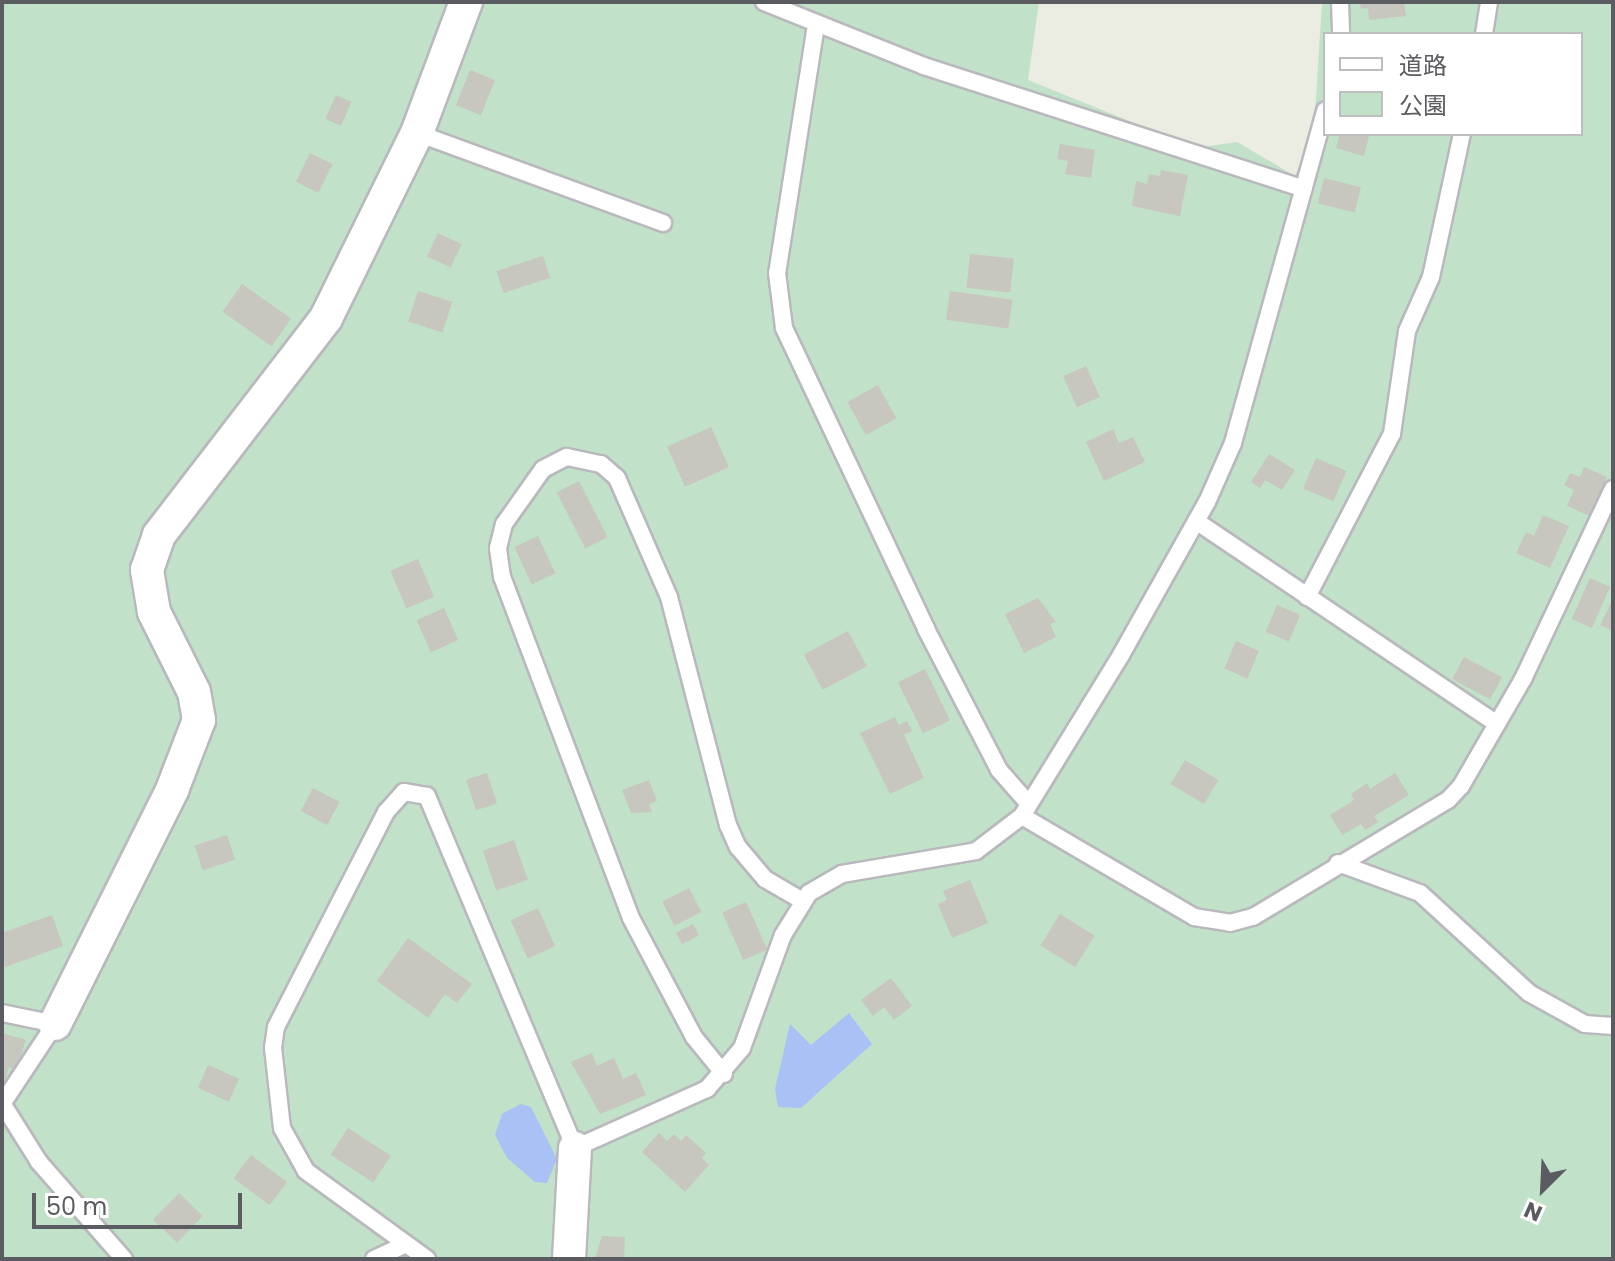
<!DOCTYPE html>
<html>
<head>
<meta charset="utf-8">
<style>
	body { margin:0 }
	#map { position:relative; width:1615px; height:1261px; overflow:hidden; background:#ebece2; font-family:Poppins,"Noto Sans JP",sans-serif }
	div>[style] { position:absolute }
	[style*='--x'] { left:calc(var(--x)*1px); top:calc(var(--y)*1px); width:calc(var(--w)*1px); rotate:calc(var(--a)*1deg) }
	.green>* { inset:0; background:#c1e1c9 }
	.water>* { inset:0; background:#a9c1f5 }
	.building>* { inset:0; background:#c7c6bf; transform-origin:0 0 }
	.roads { filter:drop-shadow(2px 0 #b8b8bd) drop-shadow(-2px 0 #b8b8bd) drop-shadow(0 2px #b8b8bd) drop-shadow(0 -2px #b8b8bd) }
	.lane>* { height:16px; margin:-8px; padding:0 8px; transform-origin:8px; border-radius:8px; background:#fff }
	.street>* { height:32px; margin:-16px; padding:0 16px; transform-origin:16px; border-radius:16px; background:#fff }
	span { translate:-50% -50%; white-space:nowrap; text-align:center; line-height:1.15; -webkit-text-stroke:6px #fff; paint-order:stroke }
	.frame { position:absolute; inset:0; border:4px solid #5b5c61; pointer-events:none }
	.legend { position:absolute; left:1323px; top:32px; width:260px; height:104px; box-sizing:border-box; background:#fff; border:2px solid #bdbec0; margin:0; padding:10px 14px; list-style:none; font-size:24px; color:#5b5c61 }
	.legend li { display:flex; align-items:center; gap:16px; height:40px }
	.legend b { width:40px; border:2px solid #bdbec0 }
	.north { position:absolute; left:1503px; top:1149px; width:80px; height:80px; -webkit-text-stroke:6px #fff; paint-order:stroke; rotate:204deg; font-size:22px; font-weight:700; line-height:32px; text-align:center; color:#5b5c61 }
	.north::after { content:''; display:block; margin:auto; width:28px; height:36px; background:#5b5c61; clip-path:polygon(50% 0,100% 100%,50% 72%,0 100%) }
	.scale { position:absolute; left:32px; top:1193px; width:210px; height:36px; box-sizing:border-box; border:4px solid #5b5c61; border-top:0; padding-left:10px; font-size:24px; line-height:28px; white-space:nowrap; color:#5b5c61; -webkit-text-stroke:6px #fff; paint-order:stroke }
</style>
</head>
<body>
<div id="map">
	<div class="green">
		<i style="clip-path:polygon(evenodd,2px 2px,1039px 2px,1028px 80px,1196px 148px,1237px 142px,1295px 176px,1314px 129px,1322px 2px,1613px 2px,1613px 1259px,2px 1259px,2px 2px,1325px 34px,1581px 34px,1581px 134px,1325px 134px,1325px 34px)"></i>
	</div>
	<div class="water">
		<i style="clip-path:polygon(849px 1013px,872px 1044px,801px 1108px,778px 1107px,775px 1089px,790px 1024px,811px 1045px)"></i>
		<i style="clip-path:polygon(521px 1104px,531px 1107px,557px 1159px,547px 1183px,535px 1182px,507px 1158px,495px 1135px,502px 1114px)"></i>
	</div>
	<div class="building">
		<i style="clip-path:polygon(1360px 2px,1404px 2px,1406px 16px,1369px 20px,1368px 8px,1361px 9px)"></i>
		<i style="left:470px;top:70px;width:27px;height:38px;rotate:22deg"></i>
		<i style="left:336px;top:95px;width:17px;height:26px;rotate:24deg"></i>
		<i style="clip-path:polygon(1340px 134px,1369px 136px,1364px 156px,1336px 148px)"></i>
		<i style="clip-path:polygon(1060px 144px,1095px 150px,1091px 178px,1065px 174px,1068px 161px,1057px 159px)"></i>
		<i style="left:310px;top:153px;width:25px;height:32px;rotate:26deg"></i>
		<i style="clip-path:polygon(1161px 170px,1188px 175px,1180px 216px,1132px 206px,1136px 181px,1147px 184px,1149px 174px,1160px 176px)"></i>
		<i style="left:1324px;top:178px;width:38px;height:26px;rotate:14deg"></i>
		<i style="left:438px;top:233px;width:26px;height:26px;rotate:25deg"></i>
		<i style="left:970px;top:254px;width:44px;height:34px;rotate:6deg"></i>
		<i style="left:543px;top:256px;width:23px;height:49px;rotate:72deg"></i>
		<i style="left:242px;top:284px;width:60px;height:34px;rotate:35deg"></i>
		<i style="left:418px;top:291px;width:36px;height:32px;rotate:18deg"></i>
		<i style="left:950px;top:291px;width:63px;height:29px;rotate:8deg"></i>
		<i style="left:1086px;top:366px;width:34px;height:25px;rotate:66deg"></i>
		<i style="left:878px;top:385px;width:38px;height:35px;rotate:61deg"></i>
		<i style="left:711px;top:427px;width:44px;height:48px;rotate:66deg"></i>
		<i style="clip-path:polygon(1113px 429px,1119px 443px,1133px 437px,1145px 462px,1104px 481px,1086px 442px)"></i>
		<i style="clip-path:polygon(1269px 454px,1295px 470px,1282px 490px,1265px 480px,1260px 488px,1251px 482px)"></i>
		<i style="left:1316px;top:458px;width:33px;height:33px;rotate:23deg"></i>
		<i style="clip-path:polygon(1584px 467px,1607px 477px,1590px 516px,1567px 506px,1574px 490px,1564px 485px,1570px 473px,1580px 477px)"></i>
		<i style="left:579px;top:481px;width:63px;height:25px;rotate:63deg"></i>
		<i style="clip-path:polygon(1543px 515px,1569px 526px,1550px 568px,1516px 553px,1526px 532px,1534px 536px)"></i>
		<i style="left:538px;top:536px;width:41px;height:26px;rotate:65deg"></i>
		<i style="left:418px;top:559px;width:41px;height:30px;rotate:67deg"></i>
		<i style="left:1590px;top:578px;width:22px;height:45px;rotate:24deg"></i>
		<i style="clip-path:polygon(1038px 598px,1056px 622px,1050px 624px,1056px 637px,1024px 653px,1005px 614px)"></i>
		<i style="clip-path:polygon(1613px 599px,1613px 631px,1600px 625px)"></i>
		<i style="left:1277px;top:605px;width:25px;height:29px;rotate:23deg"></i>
		<i style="left:444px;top:608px;width:35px;height:30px;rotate:66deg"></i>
		<i style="left:848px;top:631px;width:40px;height:50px;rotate:62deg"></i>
		<i style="left:1236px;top:641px;width:25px;height:30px;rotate:23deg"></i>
		<i style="left:1464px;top:657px;width:43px;height:25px;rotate:28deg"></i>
		<i style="left:925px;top:669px;width:57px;height:30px;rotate:64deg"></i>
		<i style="clip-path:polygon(895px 717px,899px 725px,907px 721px,912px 731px,904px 735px,924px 778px,890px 794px,860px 733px)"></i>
		<i style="left:1185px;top:760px;width:39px;height:28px;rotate:31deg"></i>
		<i style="left:487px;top:773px;width:32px;height:22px;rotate:72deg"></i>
		<i style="clip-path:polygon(1395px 773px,1409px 795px,1374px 816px,1378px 822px,1365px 830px,1361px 824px,1342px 835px,1330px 815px,1354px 800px,1351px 794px,1367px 783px,1370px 789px)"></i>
		<i style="clip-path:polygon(649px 780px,657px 801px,649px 804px,652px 812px,631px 813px,622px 790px)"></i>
		<i style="left:313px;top:788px;width:30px;height:26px;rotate:28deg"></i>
		<i style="left:227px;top:835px;width:26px;height:34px;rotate:72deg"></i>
		<i style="left:514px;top:840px;width:42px;height:33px;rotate:71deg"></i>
		<i style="clip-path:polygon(970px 880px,988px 923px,952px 938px,938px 904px,947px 900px,943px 891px)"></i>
		<i style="left:689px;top:888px;width:27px;height:30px;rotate:63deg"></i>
		<i style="left:746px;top:902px;width:52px;height:26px;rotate:66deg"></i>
		<i style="left:538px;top:908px;width:42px;height:30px;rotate:66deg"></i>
		<i style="left:1060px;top:914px;width:41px;height:37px;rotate:32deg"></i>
		<i style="clip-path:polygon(52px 915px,63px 946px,5px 967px,2px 933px)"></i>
		<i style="left:693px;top:924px;width:13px;height:19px;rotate:63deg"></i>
		<i style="clip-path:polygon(408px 938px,472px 984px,457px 1003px,445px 994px,428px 1018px,377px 981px)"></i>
		<i style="clip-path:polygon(891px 978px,912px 1006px,894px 1020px,884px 1007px,873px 1016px,861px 1000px)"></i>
		<i style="clip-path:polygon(2px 1033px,26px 1040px,16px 1070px,9px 1067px,3px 1088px)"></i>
		<i style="clip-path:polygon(592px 1053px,597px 1066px,614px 1058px,623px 1079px,636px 1073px,646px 1095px,600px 1114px,571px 1062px)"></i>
		<i style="left:208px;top:1065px;width:34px;height:25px;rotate:24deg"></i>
		<i style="left:348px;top:1128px;width:51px;height:32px;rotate:33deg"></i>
		<i style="clip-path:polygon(659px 1133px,667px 1141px,674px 1134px,681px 1141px,686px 1135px,706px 1153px,702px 1158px,709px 1165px,685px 1192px,642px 1152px)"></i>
		<i style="left:251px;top:1155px;width:45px;height:29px;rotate:37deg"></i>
		<i style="left:179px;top:1193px;width:33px;height:37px;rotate:44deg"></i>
		<i style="clip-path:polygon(602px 1236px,625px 1237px,624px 1259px,595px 1259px)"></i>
	</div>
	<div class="roads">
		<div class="lane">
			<i style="--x:764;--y:2;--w:172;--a:21.8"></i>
			<i style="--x:924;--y:66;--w:399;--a:17.9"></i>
			<i style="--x:1340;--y:2;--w:32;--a:88"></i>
			<i style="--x:816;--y:25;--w:251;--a:98.9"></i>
			<i style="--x:777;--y:273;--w:55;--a:82.7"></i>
			<i style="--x:784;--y:328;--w:333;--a:64.7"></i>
			<i style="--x:926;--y:629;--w:159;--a:62.6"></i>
			<i style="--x:999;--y:770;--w:44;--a:48.7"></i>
			<i style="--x:1484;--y:34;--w:32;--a:-81"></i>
			<i style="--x:417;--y:133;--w:262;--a:20.1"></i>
			<i style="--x:1196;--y:521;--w:363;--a:34"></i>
			<i style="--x:1307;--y:597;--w:184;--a:-62.5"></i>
			<i style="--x:1392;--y:434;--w:104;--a:-81.7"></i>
			<i style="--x:1407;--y:331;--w:59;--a:-66"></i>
			<i style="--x:1431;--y:277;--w:146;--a:-77.8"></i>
			<i style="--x:1022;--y:816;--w:199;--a:30.4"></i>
			<i style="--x:1194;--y:917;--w:36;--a:9"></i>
			<i style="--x:1230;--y:923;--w:24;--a:-15"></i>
			<i style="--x:1253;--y:917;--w:227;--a:-31"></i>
			<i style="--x:1448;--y:800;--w:19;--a:-47"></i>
			<i style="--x:1461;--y:786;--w:124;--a:-59.9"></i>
			<i style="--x:1523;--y:679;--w:210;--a:-64.7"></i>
			<i style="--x:1338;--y:863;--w:87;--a:20.1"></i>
			<i style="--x:1420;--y:893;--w:148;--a:42.5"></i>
			<i style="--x:1529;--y:993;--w:64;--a:29"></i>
			<i style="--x:1585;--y:1024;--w:28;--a:4"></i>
			<i style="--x:2;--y:1013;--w:54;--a:11.7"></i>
			<i style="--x:55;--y:1024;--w:96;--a:123.5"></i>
			<i style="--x:724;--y:1074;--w:48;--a:-129"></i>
			<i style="--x:694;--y:1037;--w:135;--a:-117.9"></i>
			<i style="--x:631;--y:918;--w:365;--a:-110.7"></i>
			<i style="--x:502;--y:577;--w:29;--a:-98"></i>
			<i style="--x:498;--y:548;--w:25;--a:-76"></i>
			<i style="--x:504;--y:524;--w:67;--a:-54.7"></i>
			<i style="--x:543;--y:469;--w:27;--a:-27"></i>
			<i style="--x:567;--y:457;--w:35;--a:12"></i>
			<i style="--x:601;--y:464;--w:21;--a:41"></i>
			<i style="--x:617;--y:478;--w:130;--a:66.4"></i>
			<i style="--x:669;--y:597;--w:236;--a:75.5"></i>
			<i style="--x:728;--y:825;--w:24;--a:66"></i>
			<i style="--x:738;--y:847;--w:42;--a:49.8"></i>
			<i style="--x:765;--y:879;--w:44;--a:30.1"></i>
			<i style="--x:2;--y:1103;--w:70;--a:57.9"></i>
			<i style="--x:39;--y:1162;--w:129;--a:48.8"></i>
			<i style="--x:374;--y:1259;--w:35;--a:-25"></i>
			<i style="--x:427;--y:1259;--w:150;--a:-144"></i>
			<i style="--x:306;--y:1171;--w:49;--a:-119.2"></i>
			<i style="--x:282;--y:1128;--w:81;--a:-96.4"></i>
			<i style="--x:273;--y:1048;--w:21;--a:-82"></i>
			<i style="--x:276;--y:1027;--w:242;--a:-62.9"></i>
			<i style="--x:386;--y:812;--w:27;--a:-48"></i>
			<i style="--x:404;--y:792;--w:23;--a:10"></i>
			<i style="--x:427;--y:796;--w:382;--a:67.2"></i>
			<i style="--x:575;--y:1148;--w:145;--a:-24.1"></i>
			<i style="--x:707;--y:1089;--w:54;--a:-49.5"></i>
			<i style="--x:742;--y:1048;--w:120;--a:-70.1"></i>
			<i style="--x:783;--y:935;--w:49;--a:-58.2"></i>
			<i style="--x:809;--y:893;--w:38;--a:-30"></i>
			<i style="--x:842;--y:874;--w:136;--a:-9.7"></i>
			<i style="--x:976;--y:851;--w:58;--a:-37.3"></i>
			<i style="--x:1022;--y:816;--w:189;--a:-58.4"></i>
			<i style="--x:1121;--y:655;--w:176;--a:-60.7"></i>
			<i style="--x:1207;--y:502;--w:64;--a:-66.2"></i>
			<i style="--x:1233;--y:443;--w:345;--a:-74.5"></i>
		</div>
		<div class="street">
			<i style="--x:55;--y:1024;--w:262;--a:-63.4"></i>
			<i style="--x:172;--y:790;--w:75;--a:-68.9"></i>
			<i style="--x:199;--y:720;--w:28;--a:-100"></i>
			<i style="--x:194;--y:692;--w:89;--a:-116.6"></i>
			<i style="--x:154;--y:612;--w:43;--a:-99.5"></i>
			<i style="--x:147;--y:570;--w:37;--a:-71"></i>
			<i style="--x:159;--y:535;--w:274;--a:-52.4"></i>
			<i style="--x:326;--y:318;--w:206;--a:-63.8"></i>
			<i style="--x:417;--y:133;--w:140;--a:-69.5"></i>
			<i style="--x:569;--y:1259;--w:111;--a:-86.9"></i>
		</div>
	</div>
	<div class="frame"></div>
	<ul class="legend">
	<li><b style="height:10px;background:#fff"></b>道路</li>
	<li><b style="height:22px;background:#c1e1c9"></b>公園</li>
	</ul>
	<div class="north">N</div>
	<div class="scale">50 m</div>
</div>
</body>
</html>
